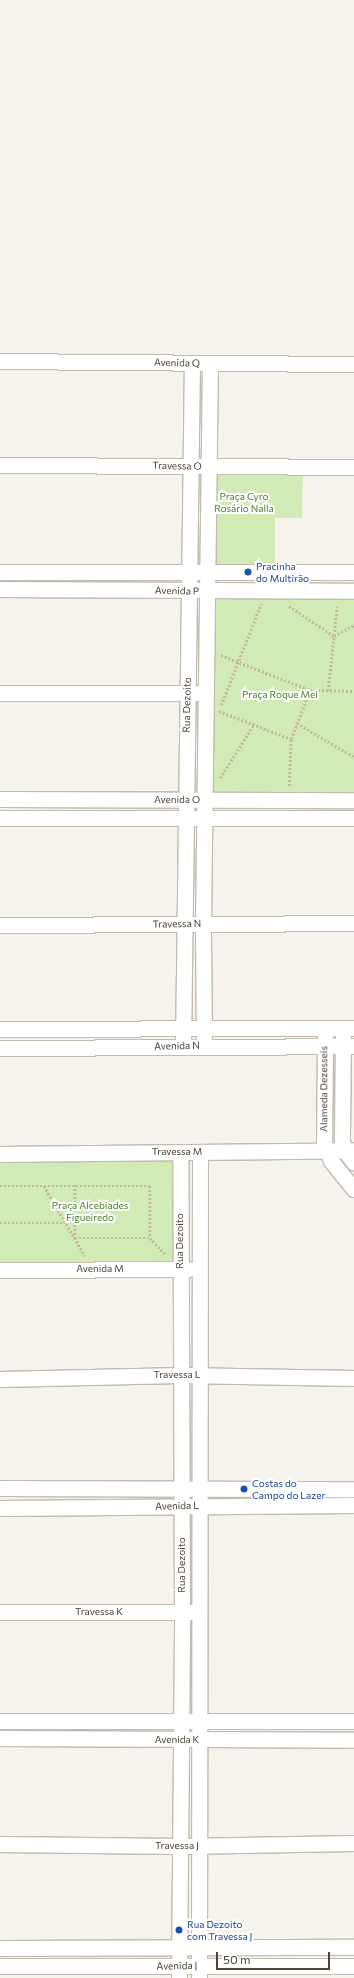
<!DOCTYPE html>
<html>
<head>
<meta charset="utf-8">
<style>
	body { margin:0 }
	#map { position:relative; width:354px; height:1978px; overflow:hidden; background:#f6f3ec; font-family:Commissioner,sans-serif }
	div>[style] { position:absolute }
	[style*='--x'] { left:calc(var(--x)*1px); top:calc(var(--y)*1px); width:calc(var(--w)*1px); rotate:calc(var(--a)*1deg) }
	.green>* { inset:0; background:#d2eab5; transform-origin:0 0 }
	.path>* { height:2.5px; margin-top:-1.25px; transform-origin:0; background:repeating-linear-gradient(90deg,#c4b79f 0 2px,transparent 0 4px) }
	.roads { filter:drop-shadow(1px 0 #c2bbae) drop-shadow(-1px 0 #c2bbae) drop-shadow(0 1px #c2bbae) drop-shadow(0 -1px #c2bbae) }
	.minor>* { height:15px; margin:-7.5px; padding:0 7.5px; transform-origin:7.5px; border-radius:7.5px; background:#fff }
	.dots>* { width:11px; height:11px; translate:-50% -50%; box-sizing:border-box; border:2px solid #fff; border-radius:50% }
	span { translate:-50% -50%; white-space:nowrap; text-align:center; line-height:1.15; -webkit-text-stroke:4px #fff; paint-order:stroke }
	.street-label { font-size:10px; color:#4b4439 }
	.park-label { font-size:10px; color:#4a7f2a }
	.transit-label { font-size:10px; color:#164399 }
	.left { translate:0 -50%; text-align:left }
	.scale { position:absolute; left:216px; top:1952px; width:114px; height:18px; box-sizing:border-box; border:2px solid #4b4439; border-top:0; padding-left:5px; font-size:12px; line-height:14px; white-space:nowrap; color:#4b4439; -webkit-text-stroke:3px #fff; paint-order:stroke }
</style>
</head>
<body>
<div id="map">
	<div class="green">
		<i style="clip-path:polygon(209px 466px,303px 467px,302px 518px,275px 518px,275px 572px,208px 571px)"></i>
		<i style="left:208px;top:591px;width:146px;height:209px"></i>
		<i style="left:180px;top:1152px;width:117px;height:180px;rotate:90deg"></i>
	</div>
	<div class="path">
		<i style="--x:289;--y:606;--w:54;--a:33.7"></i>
		<i style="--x:334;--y:636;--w:23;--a:-29"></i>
		<i style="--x:221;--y:655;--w:96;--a:21.5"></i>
		<i style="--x:310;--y:690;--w:44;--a:1.3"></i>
		<i style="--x:328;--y:691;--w:85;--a:-84"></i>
		<i style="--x:221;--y:705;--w:109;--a:-68.4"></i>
		<i style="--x:219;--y:711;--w:77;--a:21.3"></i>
		<i style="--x:297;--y:723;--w:66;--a:30.8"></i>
		<i style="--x:220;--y:778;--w:64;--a:-57.8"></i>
		<i style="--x:289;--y:786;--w:47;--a:-87.6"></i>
		<i style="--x:291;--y:739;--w:53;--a:-68.8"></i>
		<i style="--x:75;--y:1185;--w:53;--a:90"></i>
		<i style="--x:75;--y:1238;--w:75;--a:0"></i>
		<i style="--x:0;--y:1186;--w:150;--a:0"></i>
		<i style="--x:150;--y:1186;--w:52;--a:90"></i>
		<i style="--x:150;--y:1238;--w:22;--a:47"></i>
		<i style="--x:44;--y:1186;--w:81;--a:59.6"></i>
		<i style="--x:0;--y:1223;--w:65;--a:0"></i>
	</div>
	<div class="roads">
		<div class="minor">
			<i style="--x:0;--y:361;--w:354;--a:0.5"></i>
			<i style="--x:0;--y:465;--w:354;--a:0.3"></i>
			<i style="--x:0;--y:572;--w:354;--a:0"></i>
			<i style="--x:0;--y:589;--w:354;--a:0.3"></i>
			<i style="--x:0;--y:693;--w:197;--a:0"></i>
			<i style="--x:0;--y:799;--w:354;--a:0.2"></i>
			<i style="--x:0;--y:818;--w:354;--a:0"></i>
			<i style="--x:0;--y:925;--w:354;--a:-0.3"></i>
			<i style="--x:0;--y:1029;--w:354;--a:-0.2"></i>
			<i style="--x:343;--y:1036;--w:104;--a:90.6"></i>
			<i style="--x:342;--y:1140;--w:10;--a:79"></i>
			<i style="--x:344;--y:1150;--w:16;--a:52"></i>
			<i style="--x:325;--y:1037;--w:105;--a:90.5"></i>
			<i style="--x:324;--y:1142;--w:20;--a:70"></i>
			<i style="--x:331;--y:1161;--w:36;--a:51"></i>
			<i style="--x:204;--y:1046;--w:122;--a:-90.5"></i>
			<i style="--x:203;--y:924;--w:561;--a:-89.29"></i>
			<i style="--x:183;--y:1047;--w:684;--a:-89.25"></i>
			<i style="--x:0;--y:1048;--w:354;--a:-0.3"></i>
			<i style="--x:0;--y:1154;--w:354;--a:-0.6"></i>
			<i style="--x:0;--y:1270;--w:189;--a:-0.3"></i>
			<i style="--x:0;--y:1379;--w:180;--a:-1.3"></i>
			<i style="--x:180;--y:1375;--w:174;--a:1"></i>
			<i style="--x:0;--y:1488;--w:354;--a:0.2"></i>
			<i style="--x:0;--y:1508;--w:354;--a:-0.5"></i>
			<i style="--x:0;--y:1612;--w:191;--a:0"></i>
			<i style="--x:0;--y:1721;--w:354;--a:0"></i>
			<i style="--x:0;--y:1738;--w:354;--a:0.3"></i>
			<i style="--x:0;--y:1844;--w:180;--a:0.6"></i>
			<i style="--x:180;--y:1846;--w:174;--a:-1"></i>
			<i style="--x:0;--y:1948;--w:354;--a:-0.2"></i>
			<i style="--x:0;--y:1966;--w:354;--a:0"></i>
			<i style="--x:179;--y:1978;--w:366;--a:-89.5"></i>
			<i style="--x:182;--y:1612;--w:460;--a:-90.2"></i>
			<i style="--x:199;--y:1978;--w:826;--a:-89.93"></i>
		</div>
	</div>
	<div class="dots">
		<i style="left:248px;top:572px;background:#1a4fb4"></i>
		<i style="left:244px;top:1489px;background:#1a4fb4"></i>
		<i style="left:179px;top:1930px;background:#1a4fb4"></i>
	</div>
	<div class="street-label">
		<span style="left:177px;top:363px;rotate:1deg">Avenida Q</span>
		<span style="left:177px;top:466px;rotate:1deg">Travessa O</span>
		<span style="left:177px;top:591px;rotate:1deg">Avenida P</span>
		<span style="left:187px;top:705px;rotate:-89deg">Rua Dezoito</span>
		<span style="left:177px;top:800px">Avenida O</span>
		<span style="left:177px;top:924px;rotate:-1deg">Travessa N</span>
		<span style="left:177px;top:1046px;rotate:-1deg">Avenida N</span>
		<span style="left:324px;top:1089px;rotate:-90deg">Alameda Dezesseis</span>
		<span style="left:177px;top:1152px">Travessa M</span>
		<span style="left:180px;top:1241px;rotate:-90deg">Rua Dezoito</span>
		<span style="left:100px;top:1269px">Avenida M</span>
		<span style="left:177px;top:1375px">Travessa L</span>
		<span style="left:177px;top:1506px;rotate:-1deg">Avenida L</span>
		<span style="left:182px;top:1565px;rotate:-90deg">Rua Dezoito</span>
		<span style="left:99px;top:1612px">Travessa K</span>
		<span style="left:177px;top:1740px">Avenida K</span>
		<span style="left:177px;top:1846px">Travessa J</span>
		<span style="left:177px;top:1966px;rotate:-1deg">Avenida J</span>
	</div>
	<div class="park-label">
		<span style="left:244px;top:502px">Praça Cyro<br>Rosário Nalla</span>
		<span style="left:280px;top:695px">Praça Roque Mei</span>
		<span style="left:90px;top:1211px">Praça Alcebiades<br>Figueiredo</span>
	</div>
	<div class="transit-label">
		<span class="left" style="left:256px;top:572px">Pracinha<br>do Multirão</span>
		<span class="left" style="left:252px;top:1489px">Costas do<br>Campo do Lazer</span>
		<span class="left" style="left:187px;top:1930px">Rua Dezoito<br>com Travessa J</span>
	</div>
	<div class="scale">50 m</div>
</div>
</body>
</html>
